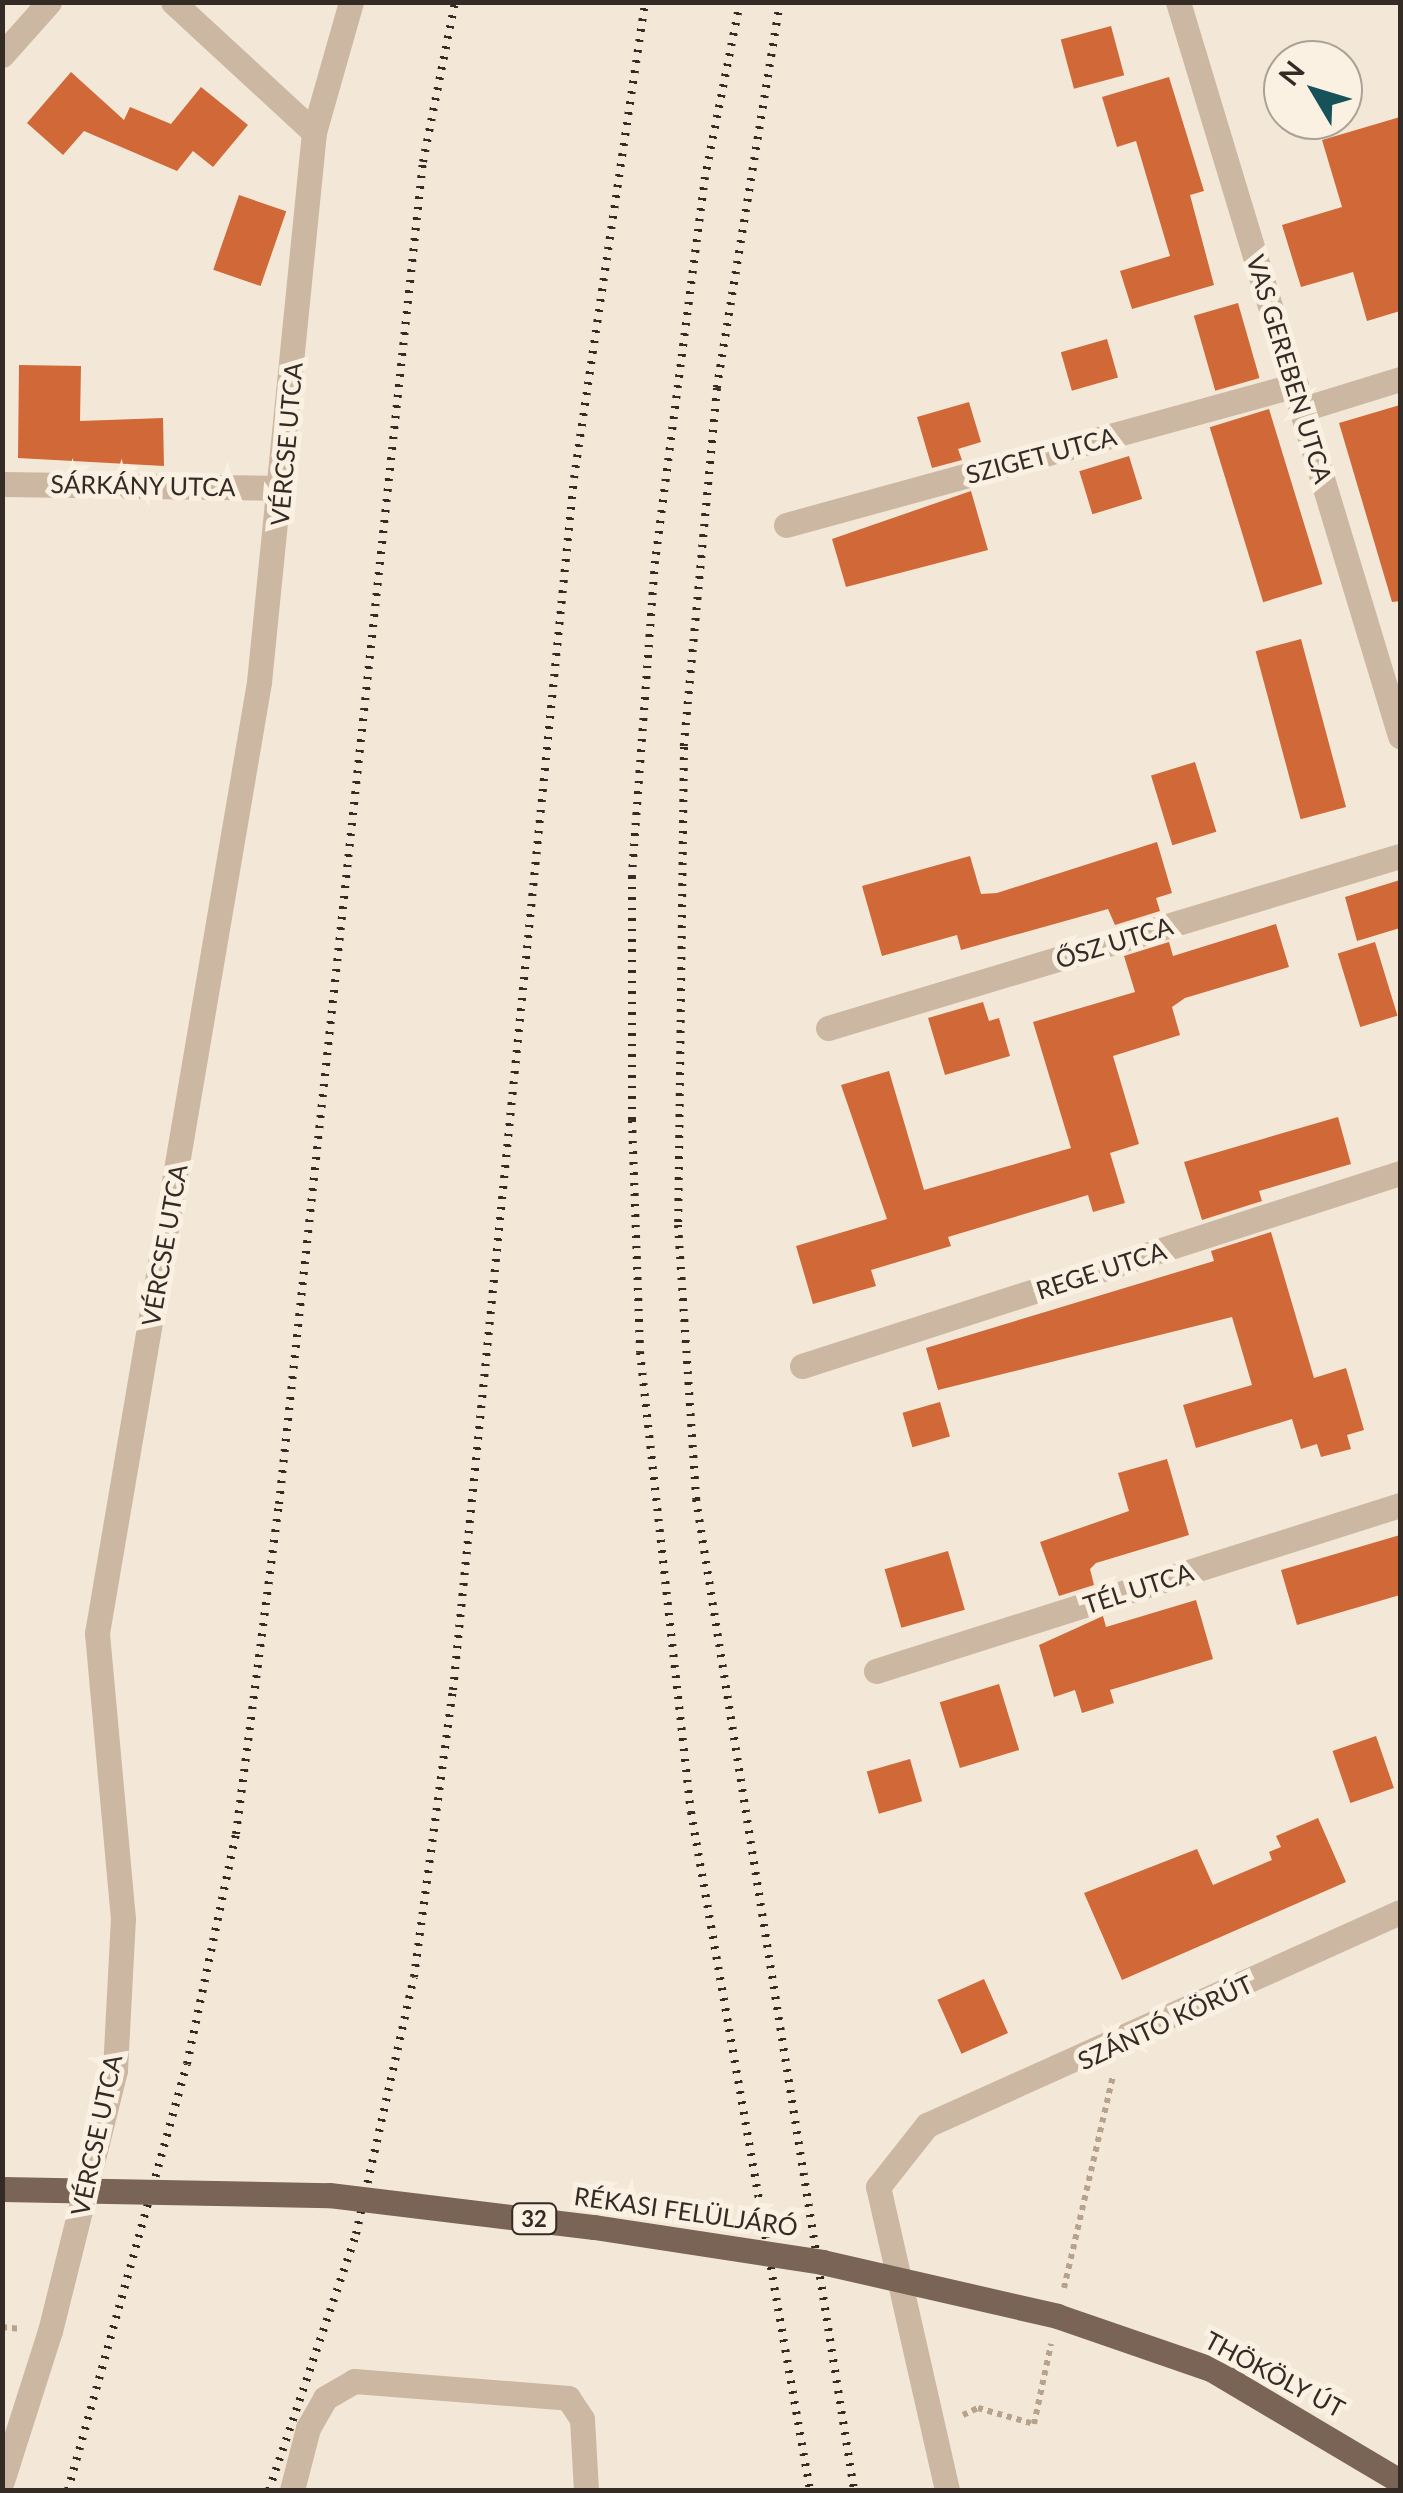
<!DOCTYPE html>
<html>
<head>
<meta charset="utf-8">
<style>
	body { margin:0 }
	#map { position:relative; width:1403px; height:2493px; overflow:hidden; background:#f3e8d7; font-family:Lato,sans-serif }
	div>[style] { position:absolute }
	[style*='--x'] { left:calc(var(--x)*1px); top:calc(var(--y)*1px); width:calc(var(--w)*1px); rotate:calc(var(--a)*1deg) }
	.building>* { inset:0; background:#d06837; transform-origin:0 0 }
	.path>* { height:6px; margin-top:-3px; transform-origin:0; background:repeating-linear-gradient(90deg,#b7a28c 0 5px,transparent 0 10px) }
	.minor>* { height:25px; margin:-12.5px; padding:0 12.5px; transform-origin:12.5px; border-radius:12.5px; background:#ccb8a2 }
	.major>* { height:25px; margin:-12.5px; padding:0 12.5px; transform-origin:12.5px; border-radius:12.5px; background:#796455 }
	.rail>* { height:8px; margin-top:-4px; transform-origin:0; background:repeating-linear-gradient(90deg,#352b25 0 2.5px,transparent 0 10.5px) }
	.major-bridge>* { height:25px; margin:-12.5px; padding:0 12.5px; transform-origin:12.5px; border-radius:12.5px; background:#796455 }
	span { translate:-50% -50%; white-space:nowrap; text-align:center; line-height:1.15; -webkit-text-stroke:10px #faf1e3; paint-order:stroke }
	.shield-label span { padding:2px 8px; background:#faf1e3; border:2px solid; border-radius:8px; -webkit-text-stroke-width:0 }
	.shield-label { font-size:22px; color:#352b25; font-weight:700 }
	.street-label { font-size:25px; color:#352b25 }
	.frame { position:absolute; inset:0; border:5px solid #352b25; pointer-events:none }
	.north { position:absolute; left:1263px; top:40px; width:100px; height:100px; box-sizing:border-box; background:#faf1e3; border:2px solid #aba297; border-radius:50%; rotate:308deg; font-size:28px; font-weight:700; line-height:40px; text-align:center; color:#352b25 }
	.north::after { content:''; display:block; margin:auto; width:35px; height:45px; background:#17515a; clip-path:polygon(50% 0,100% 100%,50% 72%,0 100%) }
</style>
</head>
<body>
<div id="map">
	<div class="building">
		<i style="left:1111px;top:26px;width:51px;height:52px;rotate:75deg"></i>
		<i style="clip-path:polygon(71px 72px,124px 120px,130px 107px,171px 124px,201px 87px,248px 125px,213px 167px,193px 151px,177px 171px,84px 131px,63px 155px,27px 123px)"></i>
		<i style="clip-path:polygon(1169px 77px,1204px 191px,1190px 195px,1214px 285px,1132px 309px,1120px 271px,1170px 256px,1136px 141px,1117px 147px,1102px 97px)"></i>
		<i style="clip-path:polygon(1400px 117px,1400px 311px,1367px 321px,1353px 272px,1301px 287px,1282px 225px,1342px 207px,1322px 140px)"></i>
		<i style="left:239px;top:195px;width:50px;height:79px;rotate:19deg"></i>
		<i style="left:1238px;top:303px;width:78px;height:46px;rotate:74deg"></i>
		<i style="left:1107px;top:339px;width:40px;height:48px;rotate:74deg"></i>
		<i style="clip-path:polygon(19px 365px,81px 366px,80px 421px,163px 418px,164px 466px,18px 458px)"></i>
		<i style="clip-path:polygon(969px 402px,981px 442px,958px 449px,962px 460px,932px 468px,917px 417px)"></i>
		<i style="clip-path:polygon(1400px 405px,1400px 601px,1392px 602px,1339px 423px)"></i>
		<i style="left:1269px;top:409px;width:183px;height:62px;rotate:73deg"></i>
		<i style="left:1129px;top:456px;width:45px;height:52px;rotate:73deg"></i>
		<i style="clip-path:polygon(971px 491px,988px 550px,846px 587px,832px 539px)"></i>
		<i style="left:1301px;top:639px;width:174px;height:47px;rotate:75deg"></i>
		<i style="left:1195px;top:762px;width:73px;height:46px;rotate:73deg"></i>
		<i style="clip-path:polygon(1157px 842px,1172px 893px,1156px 898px,1160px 911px,1115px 925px,1108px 909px,961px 950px,957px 935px,882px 956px,862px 886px,970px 856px,981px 894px,997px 893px)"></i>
		<i style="clip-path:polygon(1400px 880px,1400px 928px,1357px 941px,1345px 897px)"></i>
		<i style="clip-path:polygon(1276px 924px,1289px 967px,1185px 998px,1172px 1007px,1180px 1035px,1113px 1056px,1139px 1144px,1110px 1153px,1125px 1203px,1093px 1212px,1088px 1195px,948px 1237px,951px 1246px,871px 1270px,876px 1286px,813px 1304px,796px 1246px,887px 1219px,841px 1085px,889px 1071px,924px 1190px,1071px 1148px,1033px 1022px,1135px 992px,1124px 956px,1169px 942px,1173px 956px)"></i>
		<i style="left:1375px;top:942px;width:77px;height:39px;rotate:73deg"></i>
		<i style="clip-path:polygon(983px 1002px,989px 1021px,999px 1018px,1010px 1056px,945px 1075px,928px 1018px)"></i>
		<i style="clip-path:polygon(1338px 1117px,1351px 1164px,1259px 1191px,1262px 1201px,1202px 1220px,1184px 1162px)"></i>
		<i style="clip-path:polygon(1271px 1232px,1314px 1378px,1346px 1368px,1364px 1430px,1347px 1435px,1351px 1449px,1321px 1457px,1317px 1444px,1301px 1449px,1292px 1419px,1196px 1448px,1183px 1405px,1252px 1385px,1232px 1317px,938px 1390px,926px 1348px,1214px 1261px,1211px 1251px)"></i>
		<i style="left:940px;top:1402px;width:36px;height:39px;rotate:74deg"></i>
		<i style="clip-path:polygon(1167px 1459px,1189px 1535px,1096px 1563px,1090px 1569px,1094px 1585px,1059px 1596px,1040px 1542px,1129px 1511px,1118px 1473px)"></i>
		<i style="clip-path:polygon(1400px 1535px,1400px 1595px,1297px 1625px,1281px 1570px)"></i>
		<i style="left:948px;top:1551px;width:61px;height:66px;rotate:74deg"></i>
		<i style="clip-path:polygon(1196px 1600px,1213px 1659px,1110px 1690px,1114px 1703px,1082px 1713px,1075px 1690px,1054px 1697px,1039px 1645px,1103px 1616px,1106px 1627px)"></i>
		<i style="left:999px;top:1684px;width:69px;height:62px;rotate:73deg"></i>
		<i style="left:1376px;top:1736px;width:55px;height:46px;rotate:71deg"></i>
		<i style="left:910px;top:1759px;width:44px;height:45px;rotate:74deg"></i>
		<i style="clip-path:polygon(1318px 1818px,1346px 1882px,1122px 1980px,1084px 1893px,1197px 1849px,1213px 1885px,1272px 1860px,1269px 1852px,1281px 1847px,1276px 1836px)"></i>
		<i style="left:984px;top:1979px;width:59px;height:51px;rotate:66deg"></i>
	</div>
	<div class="path">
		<i style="--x:1064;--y:2288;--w:218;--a:-77"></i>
		<i style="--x:2;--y:2327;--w:19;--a:6"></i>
		<i style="--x:963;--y:2415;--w:17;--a:-25"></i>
		<i style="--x:978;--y:2408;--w:58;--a:15.9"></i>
		<i style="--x:1034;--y:2424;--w:82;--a:-78"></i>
	</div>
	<div class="minor">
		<i style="--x:173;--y:2;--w:192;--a:42.7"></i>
		<i style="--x:1178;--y:2;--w:767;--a:73.17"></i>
		<i style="--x:2;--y:55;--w:71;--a:-48.4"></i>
		<i style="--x:1303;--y:409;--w:102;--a:-17.2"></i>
		<i style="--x:2;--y:484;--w:281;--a:0.8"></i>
		<i style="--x:786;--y:525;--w:529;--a:-15.35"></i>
		<i style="--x:828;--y:1028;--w:597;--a:-16.74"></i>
		<i style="--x:802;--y:1366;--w:628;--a:-17.89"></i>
		<i style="--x:876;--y:1671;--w:550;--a:-17.58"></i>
		<i style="--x:2;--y:2481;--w:157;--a:-72.3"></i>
		<i style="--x:50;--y:2331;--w:269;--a:-76"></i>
		<i style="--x:115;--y:2070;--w:151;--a:-87"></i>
		<i style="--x:123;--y:1919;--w:287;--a:-95.2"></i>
		<i style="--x:97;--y:1633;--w:965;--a:-80.33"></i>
		<i style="--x:259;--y:682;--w:553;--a:-84.29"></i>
		<i style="--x:314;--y:132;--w:135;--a:-74.1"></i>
		<i style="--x:292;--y:2490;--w:64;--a:-75.5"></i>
		<i style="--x:308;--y:2428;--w:34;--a:-60"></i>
		<i style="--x:325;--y:2398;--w:34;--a:-30"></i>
		<i style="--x:354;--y:2381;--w:215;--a:4.5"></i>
		<i style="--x:568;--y:2398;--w:25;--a:56"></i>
		<i style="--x:582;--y:2419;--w:71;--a:86.8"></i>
		<i style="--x:947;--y:2490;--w:311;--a:-102.8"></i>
		<i style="--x:878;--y:2187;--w:79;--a:-51.7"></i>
		<i style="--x:927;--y:2125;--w:519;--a:-24.24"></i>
	</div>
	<div class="major">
		<i style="--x:1057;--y:2316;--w:163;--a:19"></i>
		<i style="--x:1211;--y:2369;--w:220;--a:30.7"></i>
	</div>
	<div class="rail">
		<i style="--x:740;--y:2;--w:178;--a:101.3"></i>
		<i style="--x:705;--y:177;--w:387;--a:97.4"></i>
		<i style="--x:655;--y:561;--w:316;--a:94.2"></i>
		<i style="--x:632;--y:876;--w:244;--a:90"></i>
		<i style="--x:632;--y:1120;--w:232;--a:88"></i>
		<i style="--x:640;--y:1352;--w:463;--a:83.7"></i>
		<i style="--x:691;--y:1812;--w:688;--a:80.05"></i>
		<i style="--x:780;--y:2;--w:391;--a:99.3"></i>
		<i style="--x:717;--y:388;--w:361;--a:95.3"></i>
		<i style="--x:684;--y:747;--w:478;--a:90.7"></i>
		<i style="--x:678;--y:1225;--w:275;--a:86.2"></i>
		<i style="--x:696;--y:1499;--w:1004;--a:80.94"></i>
		<i style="--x:68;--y:2490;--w:442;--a:-74.4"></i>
		<i style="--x:187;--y:2064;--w:235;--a:-78"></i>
		<i style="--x:236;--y:1834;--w:333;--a:-82.6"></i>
		<i style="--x:279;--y:1504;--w:1350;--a:-83.88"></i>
		<i style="--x:423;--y:162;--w:163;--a:-78.7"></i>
		<i style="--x:269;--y:2490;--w:270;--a:-71.2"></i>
		<i style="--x:356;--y:2234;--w:263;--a:-77.3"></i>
		<i style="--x:414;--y:1977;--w:290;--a:-82.3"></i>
		<i style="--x:453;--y:1690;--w:1218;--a:-84.3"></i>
		<i style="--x:574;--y:478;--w:481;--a:-81.5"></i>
	</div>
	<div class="major-bridge">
		<i style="--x:2;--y:2189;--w:327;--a:1.1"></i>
		<i style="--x:329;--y:2195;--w:267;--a:6.9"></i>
		<i style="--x:594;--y:2227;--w:231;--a:8.7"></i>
		<i style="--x:822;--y:2262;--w:241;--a:12.9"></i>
	</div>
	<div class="shield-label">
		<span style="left:534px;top:2219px">32</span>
	</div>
	<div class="street-label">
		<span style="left:1290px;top:369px;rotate:73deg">VAS GEREBEN UTCA</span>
		<span style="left:286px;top:444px;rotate:-85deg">VÉRCSE UTCA</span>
		<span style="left:1041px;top:455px;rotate:-15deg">SZIGET UTCA</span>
		<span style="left:143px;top:485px;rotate:1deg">SÁRKÁNY UTCA</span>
		<span style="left:1114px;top:942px;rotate:-17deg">ŐSZ UTCA</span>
		<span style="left:164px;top:1245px;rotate:-80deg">VÉRCSE UTCA</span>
		<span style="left:1101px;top:1270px;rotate:-18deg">REGE UTCA</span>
		<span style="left:1138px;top:1588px;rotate:-18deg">TÉL UTCA</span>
		<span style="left:1165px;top:2022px;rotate:-25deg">SZÁNTÓ KÖRÚT</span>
		<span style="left:96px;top:2135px;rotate:-78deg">VÉRCSE UTCA</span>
		<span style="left:686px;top:2211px;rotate:8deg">RÉKASI FELÜLJÁRÓ</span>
		<span style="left:1275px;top:2374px;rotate:28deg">THÖKÖLY ÚT</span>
	</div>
	<div class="frame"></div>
	<div class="north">N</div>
</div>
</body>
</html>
